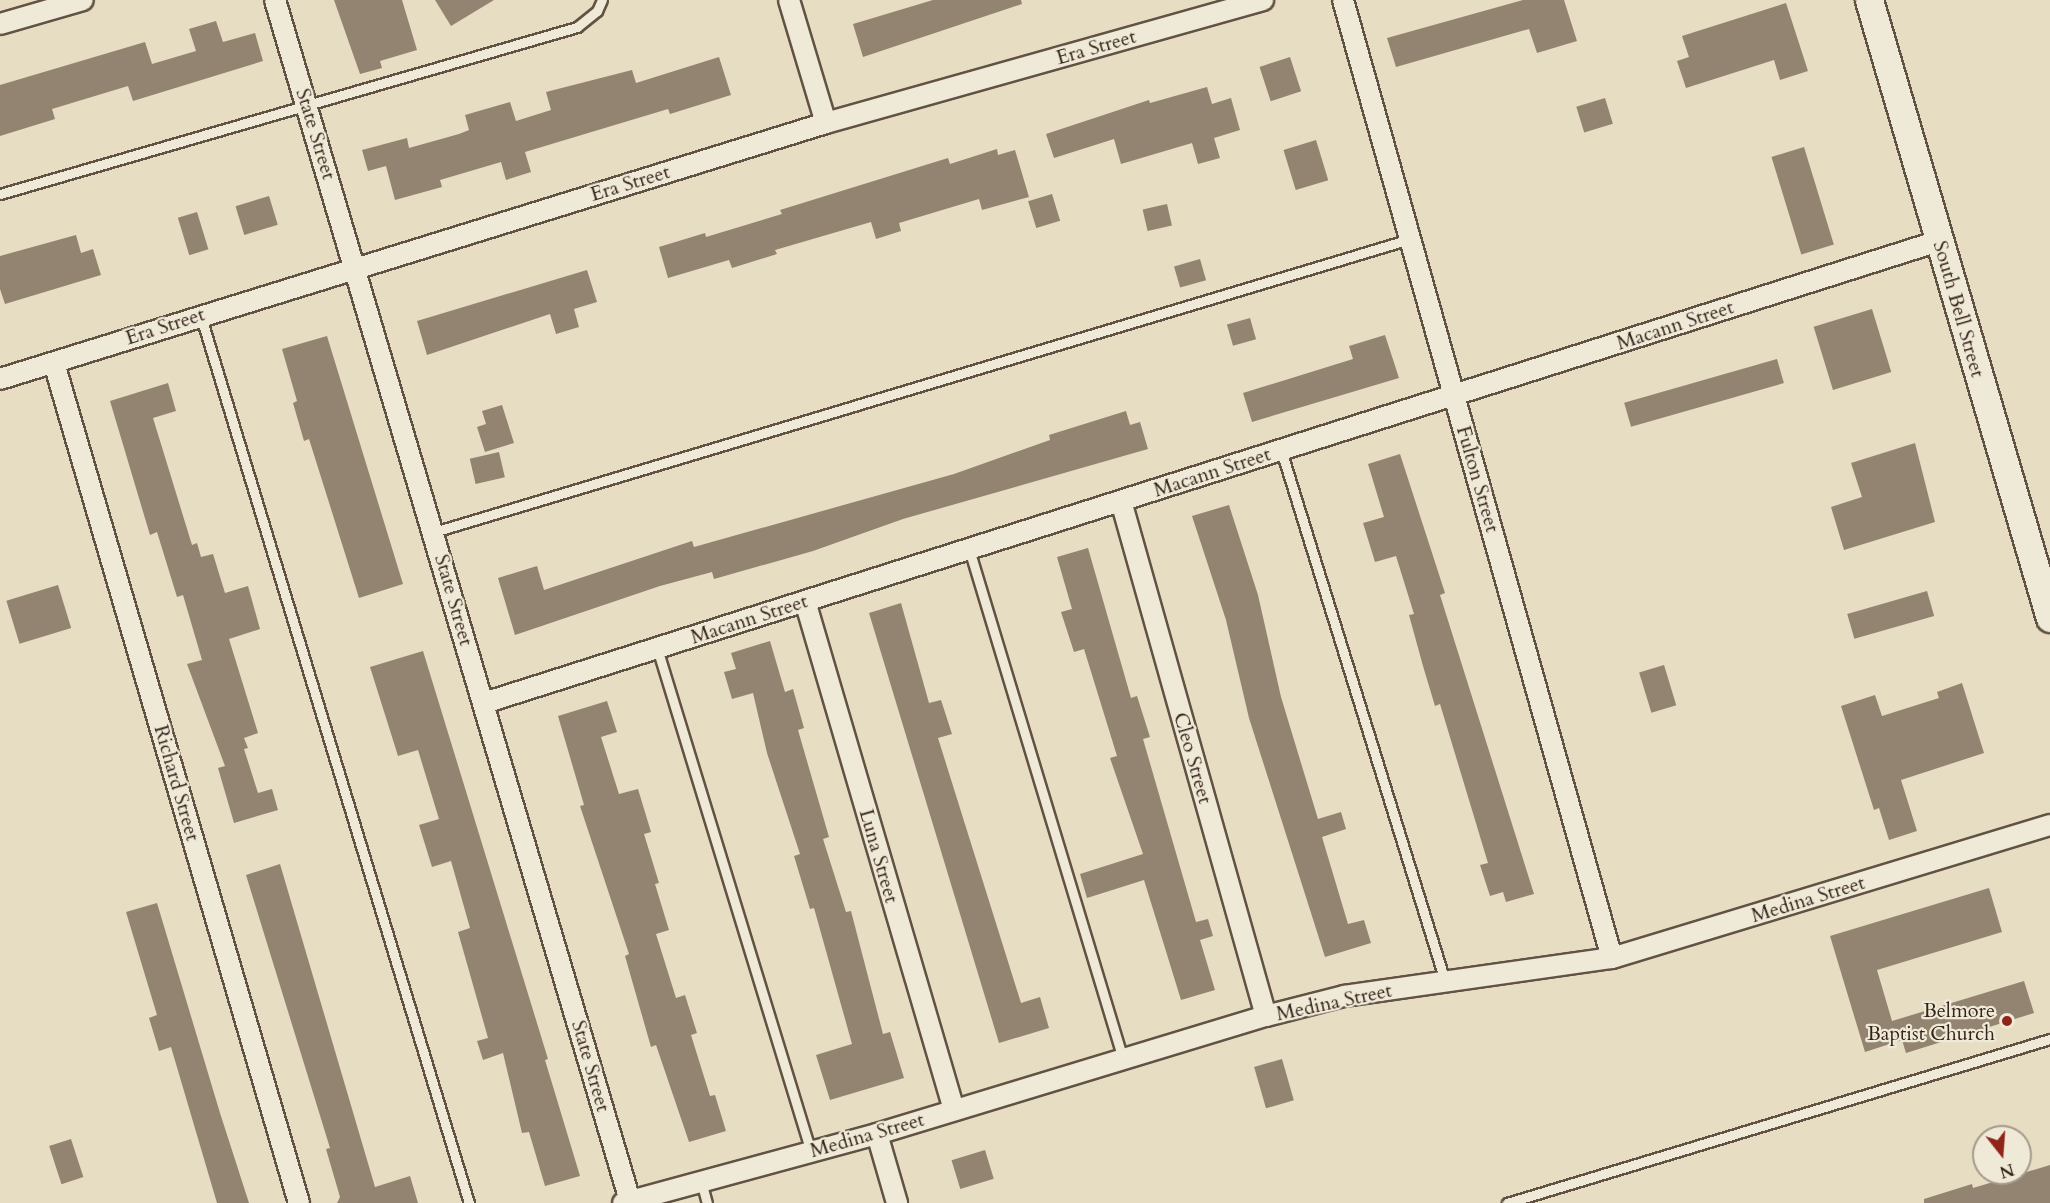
<!DOCTYPE html>
<html>
<head>
<meta charset="utf-8">
<style>
	body { margin:0 }
	#map { position:relative; width:2050px; height:1203px; overflow:hidden; background:#e7ddc2; font-family:Cardo,serif }
	div>[style] { position:absolute }
	[style*='--x'] { left:calc(var(--x)*1px); top:calc(var(--y)*1px); width:calc(var(--w)*1px); rotate:calc(var(--a)*1deg) }
	.building>* { inset:0; background:#928471; transform-origin:0 0 }
	.roads { filter:drop-shadow(2px 0 #625243) drop-shadow(-2px 0 #625243) drop-shadow(0 2px #625243) drop-shadow(0 -2px #625243) }
	.service>* { height:9px; margin:-4.5px; padding:0 4.5px; transform-origin:4.5px; border-radius:4.5px; background:#efe9d7 }
	.minor>* { height:20px; margin:-10px; padding:0 10px; transform-origin:10px; border-radius:10px; background:#efe9d7 }
	.secondary>* { height:27px; margin:-13.5px; padding:0 13.5px; transform-origin:13.5px; border-radius:13.5px; background:#efe9d7 }
	.dots>* { width:16px; height:16px; translate:-50% -50%; box-sizing:border-box; border:3px solid #efe9d7; border-radius:50% }
	span { translate:-50% -50%; white-space:nowrap; text-align:center; line-height:1.15; -webkit-text-stroke:4.5px #efe9d7; paint-order:stroke }
	.street-label { font-size:20px; color:#352319 }
	.poi-label { font-size:20px; color:#352319 }
	.right { translate:-100% -50%; text-align:right }
	.north { position:absolute; left:1972px; top:1125px; width:60px; height:60px; box-sizing:border-box; background:#efe9d7; border:2px solid #a59a8b; border-radius:50%; rotate:163deg; font-size:16px; font-weight:700; line-height:24px; text-align:center; color:#352319 }
	.north::after { content:''; display:block; margin:auto; width:21px; height:27px; background:#8f2418; clip-path:polygon(50% 0,100% 100%,50% 72%,0 100%) }
</style>
</head>
<body>
<div id="map">
	<div class="building">
		<i style="clip-path:polygon(334px 0,402px 0,417px 50px,380px 61px,382px 68px,360px 74px)"></i>
		<i style="clip-path:polygon(435px 0,494px 0,451px 26px)"></i>
		<i style="clip-path:polygon(933px 0,1021px 0,1022px 4px,863px 57px,853px 24px)"></i>
		<i style="clip-path:polygon(1523px 0,1564px 0,1577px 41px,1537px 53px,1529px 29px,1396px 67px,1387px 38px)"></i>
		<i style="clip-path:polygon(1786px 3px,1808px 71px,1780px 80px,1774px 60px,1686px 88px,1677px 61px,1689px 57px,1682px 36px)"></i>
		<i style="clip-path:polygon(216px 21px,223px 42px,255px 33px,263px 61px,133px 101px,128px 86px,52px 109px,55px 119px,0 136px,0 85px,145px 42px,152px 64px,196px 51px,189px 29px)"></i>
		<i style="clip-path:polygon(719px 57px,731px 95px,670px 114px,668px 109px,525px 152px,531px 172px,506px 180px,501px 162px,440px 180px,442px 187px,395px 200px,386px 166px,368px 171px,362px 150px,407px 138px,409px 148px,459px 134px,469px 130px,465px 115px,510px 102px,516px 121px,551px 110px,546px 92px,632px 70px,636px 83px)"></i>
		<i style="left:1290px;top:57px;width:36px;height:32px;rotate:72deg"></i>
		<i style="clip-path:polygon(1207px 87px,1212px 104px,1231px 98px,1240px 130px,1214px 138px,1220px 158px,1198px 164px,1192px 143px,1121px 164px,1114px 139px,1054px 158px,1046px 134px,1149px 100px,1150px 103px)"></i>
		<i style="left:1605px;top:98px;width:27px;height:30px;rotate:73deg"></i>
		<i style="left:1316px;top:140px;width:42px;height:34px;rotate:73deg"></i>
		<i style="left:1804px;top:147px;width:102px;height:34px;rotate:73deg"></i>
		<i style="clip-path:polygon(997px 149px,998px 155px,1015px 150px,1029px 197px,982px 210px,979px 199px,899px 223px,901px 231px,876px 239px,871px 222px,775px 250px,777px 254px,732px 268px,729px 260px,668px 278px,659px 247px,705px 233px,706px 237px,782px 214px,780px 210px,948px 158px,950px 164px)"></i>
		<i style="left:1052px;top:194px;width:28px;height:25px;rotate:73deg"></i>
		<i style="left:269px;top:196px;width:30px;height:35px;rotate:73deg"></i>
		<i style="left:1167px;top:204px;width:22px;height:25px;rotate:77deg"></i>
		<i style="left:197px;top:212px;width:39px;height:20px;rotate:73deg"></i>
		<i style="clip-path:polygon(76px 235px,81px 253px,93px 249px,101px 275px,5px 304px,0 289px,0 256px)"></i>
		<i style="left:1200px;top:259px;width:22px;height:27px;rotate:74deg"></i>
		<i style="clip-path:polygon(587px 270px,597px 302px,574px 309px,579px 327px,556px 334px,550px 314px,427px 355px,417px 321px)"></i>
		<i style="left:1872px;top:309px;width:66px;height:61px;rotate:73deg"></i>
		<i style="left:1250px;top:318px;width:22px;height:24px;rotate:74deg"></i>
		<i style="clip-path:polygon(1385px 335px,1399px 378px,1252px 422px,1243px 393px,1353px 359px,1349px 346px)"></i>
		<i style="clip-path:polygon(327px 336px,403px 584px,359px 598px,309px 439px,304px 441px,293px 403px,297px 401px,282px 349px)"></i>
		<i style="left:1777px;top:359px;width:25px;height:159px;rotate:74deg"></i>
		<i style="clip-path:polygon(168px 383px,176px 411px,153px 418px,192px 545px,197px 543px,201px 557px,213px 554px,225px 593px,248px 586px,260px 629px,229px 639px,258px 733px,244px 738px,248px 748px,244px 749px,258px 793px,272px 789px,278px 810px,234px 823px,218px 768px,225px 766px,187px 664px,202px 660px,183px 595px,177px 597px,157px 532px,150px 535px,110px 401px)"></i>
		<i style="clip-path:polygon(502px 405px,514px 443px,485px 452px,477px 427px,486px 424px,482px 411px)"></i>
		<i style="clip-path:polygon(1126px 411px,1130px 425px,1140px 422px,1148px 449px,903px 519px,813px 551px,714px 579px,712px 572px,660px 586px,515px 635px,498px 578px,537px 566px,544px 590px,692px 541px,694px 547px,954px 474px,1050px 440px,1049px 435px)"></i>
		<i style="clip-path:polygon(1915px 443px,1935px 522px,1844px 550px,1831px 507px,1862px 497px,1851px 463px)"></i>
		<i style="left:499px;top:452px;width:26px;height:30px;rotate:77deg"></i>
		<i style="clip-path:polygon(1400px 454px,1445px 593px,1440px 595px,1534px 894px,1506px 902px,1503px 892px,1490px 896px,1480px 865px,1488px 863px,1440px 704px,1435px 706px,1423px 666px,1409px 615px,1414px 614px,1396px 556px,1375px 562px,1363px 523px,1384px 517px,1368px 464px)"></i>
		<i style="clip-path:polygon(1229px 505px,1258px 595px,1281px 697px,1318px 819px,1341px 812px,1346px 829px,1322px 837px,1348px 924px,1364px 920px,1371px 943px,1325px 957px,1249px 718px,1226px 620px,1192px 516px)"></i>
		<i style="clip-path:polygon(1088px 548px,1131px 698px,1137px 696px,1150px 737px,1143px 739px,1196px 922px,1208px 919px,1213px 936px,1200px 940px,1215px 990px,1181px 1000px,1144px 880px,1087px 898px,1080px 874px,1143px 854px,1110px 758px,1117px 756px,1084px 649px,1074px 652px,1061px 612px,1072px 609px,1057px 557px)"></i>
		<i style="left:58px;top:585px;width:45px;height:54px;rotate:73deg"></i>
		<i style="left:1927px;top:591px;width:26px;height:83px;rotate:74deg"></i>
		<i style="clip-path:polygon(901px 603px,929px 703px,941px 700px,952px 734px,938px 738px,1021px 1003px,1040px 997px,1049px 1028px,999px 1043px,869px 613px)"></i>
		<i style="clip-path:polygon(770px 641px,785px 692px,793px 689px,804px 728px,798px 730px,829px 837px,823px 839px,846px 912px,851px 911px,883px 1034px,890px 1032px,904px 1078px,830px 1100px,816px 1055px,852px 1044px,814px 908px,810px 909px,794px 856px,800px 854px,767px 753px,753px 693px,732px 699px,724px 672px,736px 669px,731px 653px)"></i>
		<i style="clip-path:polygon(423px 651px,548px 1059px,545px 1060px,580px 1176px,545px 1186px,529px 1132px,522px 1133px,503px 1053px,483px 1060px,477px 1041px,488px 1038px,458px 932px,470px 928px,451px 861px,432px 867px,419px 825px,439px 819px,418px 750px,398px 756px,370px 667px)"></i>
		<i style="left:1664px;top:665px;width:42px;height:26px;rotate:73deg"></i>
		<i style="clip-path:polygon(1962px 683px,1984px 753px,1901px 780px,1917px 831px,1889px 840px,1879px 808px,1874px 810px,1841px 706px,1875px 695px,1882px 716px,1939px 698px,1937px 692px)"></i>
		<i style="clip-path:polygon(607px 701px,617px 732px,601px 737px,619px 794px,638px 789px,651px 832px,644px 834px,659px 883px,655px 884px,669px 930px,656px 934px,676px 998px,685px 995px,697px 1033px,691px 1035px,710px 1096px,715px 1095px,726px 1131px,689px 1142px,656px 1045px,651px 1047px,625px 956px,629px 954px,580px 806px,584px 805px,558px 716px)"></i>
		<i style="clip-path:polygon(280px 864px,375px 1187px,410px 1176px,418px 1203px,337px 1203px,340px 1197px,326px 1149px,330px 1148px,246px 875px)"></i>
		<i style="clip-path:polygon(1989px 888px,2002px 932px,1877px 970px,1892px 1021px,2024px 981px,2034px 1013px,1906px 1053px,1902px 1040px,1865px 1052px,1830px 936px)"></i>
		<i style="clip-path:polygon(157px 903px,220px 1113px,249px 1203px,217px 1203px,171px 1047px,159px 1051px,149px 1018px,157px 1015px,126px 912px)"></i>
		<i style="left:1282px;top:1059px;width:43px;height:29px;rotate:74deg"></i>
		<i style="left:71px;top:1139px;width:40px;height:23px;rotate:72deg"></i>
		<i style="left:985px;top:1150px;width:30px;height:35px;rotate:73deg"></i>
		<i style="clip-path:polygon(2050px 1165px,2050px 1203px,1924px 1203px,1924px 1199px,1972px 1184px,1973px 1188px)"></i>
	</div>
	<div class="roads">
		<div class="service">
			<i style="--x:0;--y:194;--w:601;--a:-16.14"></i>
			<i style="--x:577;--y:27;--w:26;--a:-39"></i>
			<i style="--x:597;--y:11;--w:12;--a:-66"></i>
			<i style="--x:201;--y:317;--w:926;--a:73.17"></i>
			<i style="--x:1281;--y:450;--w:556;--a:72.84"></i>
			<i style="--x:434;--y:532;--w:1019;--a:-16.71"></i>
			<i style="--x:969;--y:549;--w:533;--a:73.2"></i>
			<i style="--x:657;--y:648;--w:527;--a:73.01"></i>
			<i style="--x:701;--y:1181;--w:23;--a:75"></i>
			<i style="--x:1507;--y:1203;--w:567;--a:-16.81"></i>
		</div>
		<div class="minor">
			<i style="--x:275;--y:0;--w:1252;--a:73.53"></i>
			<i style="--x:789;--y:0;--w:128;--a:73.3"></i>
			<i style="--x:1343;--y:0;--w:995;--a:74.32"></i>
			<i style="--x:0;--y:24;--w:86;--a:-16.1"></i>
			<i style="--x:54;--y:363;--w:875;--a:73.74"></i>
			<i style="--x:0;--y:379;--w:865;--a:-17.22"></i>
			<i style="--x:826;--y:123;--w:454;--a:-15.7"></i>
			<i style="--x:1121;--y:501;--w:535;--a:74.28"></i>
			<i style="--x:805;--y:601;--w:530;--a:73.68"></i>
			<i style="--x:484;--y:703;--w:1527;--a:-17.62"></i>
			<i style="--x:877;--y:1134;--w:72;--a:73.8"></i>
			<i style="--x:623;--y:1203;--w:263;--a:-15.2"></i>
			<i style="--x:877;--y:1134;--w:407;--a:-16.9"></i>
			<i style="--x:1266;--y:1016;--w:81;--a:-14.4"></i>
			<i style="--x:1344;--y:996;--w:271;--a:-8.1"></i>
			<i style="--x:1612;--y:958;--w:458;--a:-16.9"></i>
		</div>
		<div class="secondary">
			<i style="--x:1869;--y:0;--w:644;--a:73.68"></i>
		</div>
	</div>
	<div class="dots">
		<i style="left:2007px;top:1021px;background:#8f2418"></i>
	</div>
	<div class="street-label">
		<span style="left:1096px;top:47px;rotate:-16deg">Era Street</span>
		<span style="left:316px;top:134px;rotate:73deg">State Street</span>
		<span style="left:630px;top:183px;rotate:-17deg">Era Street</span>
		<span style="left:1959px;top:309px;rotate:74deg">South Bell Street</span>
		<span style="left:1675px;top:325px;rotate:-18deg">Macann Street</span>
		<span style="left:165px;top:326px;rotate:-18deg">Era Street</span>
		<span style="left:1212px;top:472px;rotate:-18deg">Macann Street</span>
		<span style="left:1478px;top:479px;rotate:74deg">Fulton Street</span>
		<span style="left:454px;top:600px;rotate:74deg">State Street</span>
		<span style="left:749px;top:619px;rotate:-18deg">Macann Street</span>
		<span style="left:1193px;top:758px;rotate:74deg">Cleo Street</span>
		<span style="left:177px;top:783px;rotate:74deg">Richard Street</span>
		<span style="left:879px;top:856px;rotate:74deg">Luna Street</span>
		<span style="left:1808px;top:899px;rotate:-17deg">Medina Street</span>
		<span style="left:1334px;top:1002px;rotate:-12deg">Medina Street</span>
		<span style="left:591px;top:1066px;rotate:74deg">State Street</span>
		<span style="left:867px;top:1135px;rotate:-16deg">Medina Street</span>
	</div>
	<div class="poi-label">
		<span class="right" style="left:1995px;top:1022px">Belmore<br>Baptist Church</span>
	</div>
	<div class="north">N</div>
</div>
</body>
</html>
